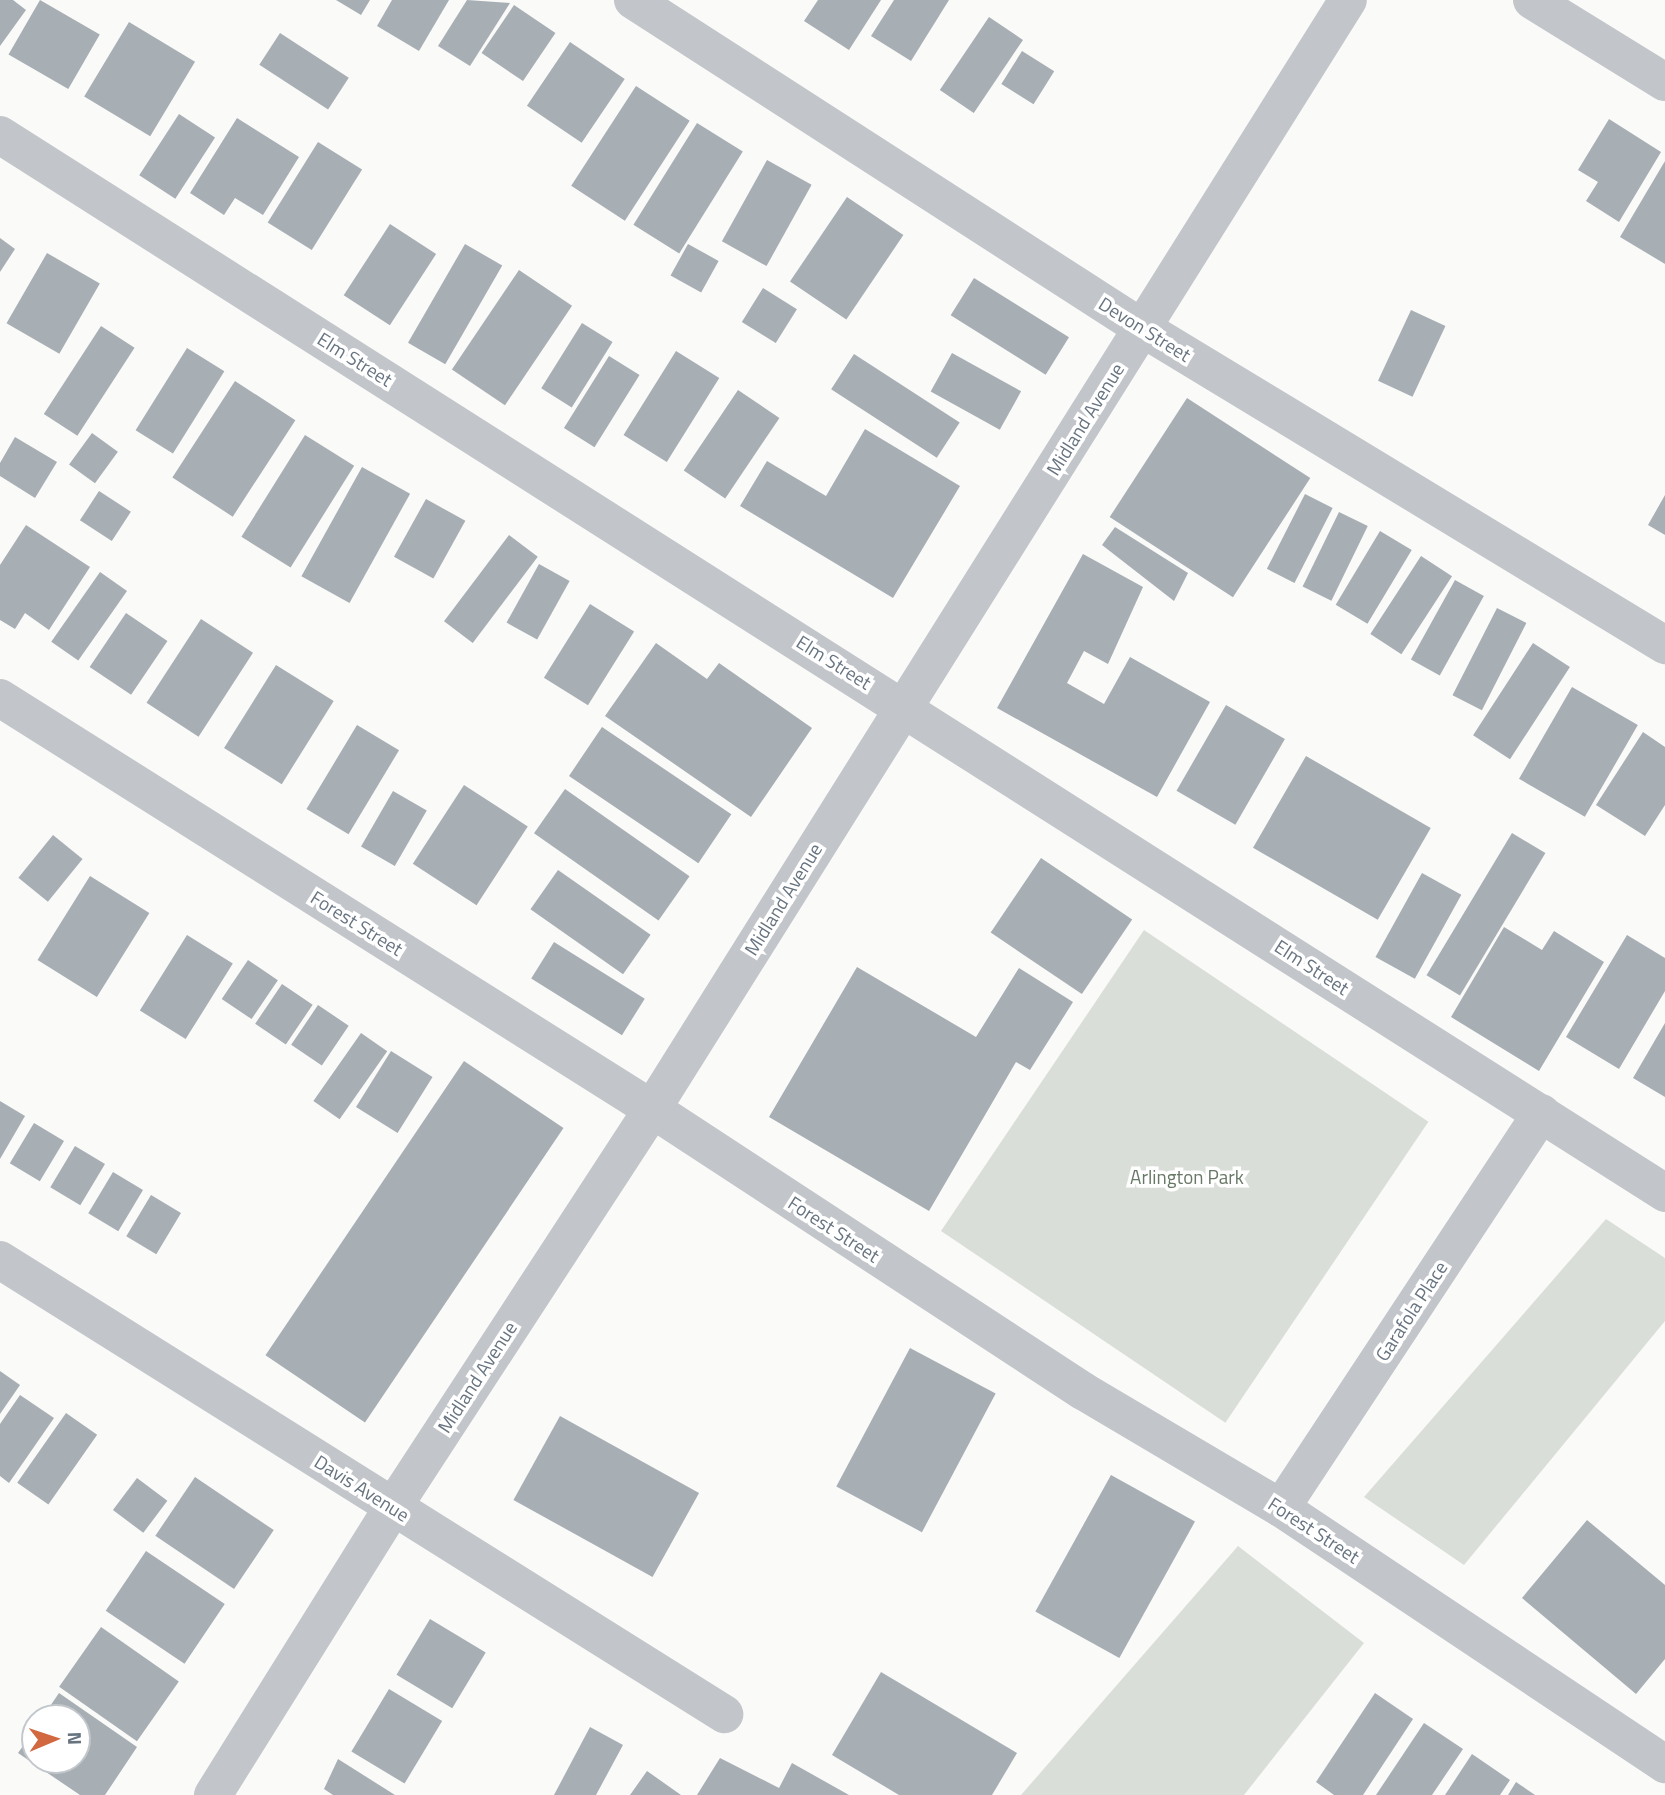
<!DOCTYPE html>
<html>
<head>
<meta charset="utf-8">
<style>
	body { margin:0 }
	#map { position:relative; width:1665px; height:1795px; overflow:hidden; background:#fafaf8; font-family:"Titillium Web",sans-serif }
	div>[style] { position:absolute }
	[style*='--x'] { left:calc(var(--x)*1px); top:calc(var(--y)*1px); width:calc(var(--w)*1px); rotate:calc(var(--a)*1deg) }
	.green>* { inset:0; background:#daded8; transform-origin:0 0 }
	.building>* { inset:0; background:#a7aeb4; transform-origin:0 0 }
	.minor>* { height:38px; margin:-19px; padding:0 19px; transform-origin:19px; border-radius:19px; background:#c2c5c9 }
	span { translate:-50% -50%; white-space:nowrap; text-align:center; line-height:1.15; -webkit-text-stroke:7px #fff; paint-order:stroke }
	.street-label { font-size:19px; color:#677480 }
	.park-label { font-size:19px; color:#687866 }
	.north { position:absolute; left:21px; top:1704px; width:70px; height:70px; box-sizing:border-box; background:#fff; border:2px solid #c2c7cc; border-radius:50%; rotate:88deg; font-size:19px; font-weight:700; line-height:28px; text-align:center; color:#677480 }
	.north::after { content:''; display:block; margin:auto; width:24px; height:32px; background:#d26840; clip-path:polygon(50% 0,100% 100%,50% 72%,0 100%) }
</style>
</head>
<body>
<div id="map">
	<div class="green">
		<i style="left:1144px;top:930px;width:343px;height:363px;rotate:34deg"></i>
		<i style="clip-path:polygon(1606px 1219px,1665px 1258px,1665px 1321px,1464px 1565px,1364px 1497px)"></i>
		<i style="clip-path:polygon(1238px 1546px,1364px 1643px,1244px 1795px,1021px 1795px)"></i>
	</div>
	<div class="building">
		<i style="clip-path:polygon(0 0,13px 0,26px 10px,0 46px)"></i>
		<i style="left:40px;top:0;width:69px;height:63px;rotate:30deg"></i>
		<i style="clip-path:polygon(336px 0,370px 0,361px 15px)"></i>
		<i style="clip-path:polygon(392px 0,449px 0,419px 51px,377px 26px)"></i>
		<i style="clip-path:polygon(467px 0,510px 3px,470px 66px,438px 46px)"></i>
		<i style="clip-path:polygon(818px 0,881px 0,849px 50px,804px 21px)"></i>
		<i style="clip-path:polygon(894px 0,949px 0,911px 61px,871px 36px)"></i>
		<i style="left:514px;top:5px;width:50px;height:58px;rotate:34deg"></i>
		<i style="left:989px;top:17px;width:41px;height:88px;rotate:34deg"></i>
		<i style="left:129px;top:22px;width:77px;height:87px;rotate:31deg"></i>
		<i style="left:280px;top:33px;width:82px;height:38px;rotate:33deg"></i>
		<i style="left:570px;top:42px;width:66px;height:77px;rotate:34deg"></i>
		<i style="left:1022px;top:51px;width:38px;height:39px;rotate:32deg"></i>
		<i style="left:636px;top:86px;width:64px;height:119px;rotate:33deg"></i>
		<i style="left:179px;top:114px;width:43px;height:73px;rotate:33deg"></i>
		<i style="clip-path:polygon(237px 118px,299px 157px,263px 215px,235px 198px,224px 215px,190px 193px)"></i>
		<i style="clip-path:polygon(1609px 119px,1661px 152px,1619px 222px,1586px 201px,1598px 182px,1578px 170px)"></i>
		<i style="left:697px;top:123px;width:54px;height:120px;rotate:32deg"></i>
		<i style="left:318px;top:142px;width:52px;height:95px;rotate:32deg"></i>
		<i style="left:767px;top:160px;width:51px;height:93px;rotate:29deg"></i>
		<i style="clip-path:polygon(1665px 161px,1665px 264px,1620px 237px)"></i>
		<i style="left:847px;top:197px;width:68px;height:102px;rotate:34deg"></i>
		<i style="left:390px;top:224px;width:55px;height:85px;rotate:33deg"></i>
		<i style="clip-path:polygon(0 238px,15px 249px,0 272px)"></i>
		<i style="left:465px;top:244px;width:43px;height:114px;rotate:30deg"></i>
		<i style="left:688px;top:244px;width:35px;height:36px;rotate:29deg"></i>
		<i style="left:47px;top:253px;width:61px;height:81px;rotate:30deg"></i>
		<i style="left:519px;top:270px;width:64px;height:120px;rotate:34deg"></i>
		<i style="left:974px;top:278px;width:112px;height:44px;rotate:32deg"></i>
		<i style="left:763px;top:288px;width:40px;height:40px;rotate:32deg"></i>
		<i style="left:1411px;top:310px;width:38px;height:78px;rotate:25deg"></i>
		<i style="left:582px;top:323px;width:36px;height:77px;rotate:32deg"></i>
		<i style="left:101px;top:326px;width:40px;height:105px;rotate:33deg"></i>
		<i style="left:187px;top:348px;width:44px;height:97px;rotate:32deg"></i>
		<i style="left:676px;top:351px;width:51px;height:99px;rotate:32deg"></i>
		<i style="left:952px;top:353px;width:79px;height:44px;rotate:29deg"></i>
		<i style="left:854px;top:354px;width:126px;height:42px;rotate:33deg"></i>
		<i style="left:609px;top:356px;width:36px;height:85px;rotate:32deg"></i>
		<i style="left:235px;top:381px;width:72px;height:115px;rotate:33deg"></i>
		<i style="left:738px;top:390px;width:50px;height:97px;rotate:34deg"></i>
		<i style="left:1187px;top:398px;width:147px;height:142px;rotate:33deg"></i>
		<i style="clip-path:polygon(865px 429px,960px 486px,893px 598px,740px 506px,767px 461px,826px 496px)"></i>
		<i style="left:92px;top:433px;width:32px;height:39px;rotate:36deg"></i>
		<i style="left:305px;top:435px;width:58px;height:120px;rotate:32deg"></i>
		<i style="clip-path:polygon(15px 437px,57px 462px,35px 498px,0 476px,0 463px)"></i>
		<i style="left:362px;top:467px;width:55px;height:125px;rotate:29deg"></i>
		<i style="left:99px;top:491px;width:38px;height:35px;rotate:33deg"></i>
		<i style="left:1305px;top:494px;width:31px;height:84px;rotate:27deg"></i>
		<i style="clip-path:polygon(1665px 495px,1665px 535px,1648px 525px)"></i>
		<i style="left:426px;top:499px;width:45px;height:66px;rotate:29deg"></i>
		<i style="left:1339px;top:512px;width:32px;height:83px;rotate:26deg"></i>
		<i style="clip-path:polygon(26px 525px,90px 567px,49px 630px,25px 613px,15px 629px,0 620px,0 565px)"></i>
		<i style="clip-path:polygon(1115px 527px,1188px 573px,1174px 601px,1102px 545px)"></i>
		<i style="left:1380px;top:531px;width:37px;height:86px;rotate:31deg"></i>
		<i style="left:509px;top:535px;width:36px;height:108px;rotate:37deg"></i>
		<i style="clip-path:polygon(1083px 554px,1143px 587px,1108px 664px,1084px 651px,1067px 683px,1104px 704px,1130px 657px,1210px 702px,1157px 797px,997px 708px)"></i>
		<i style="left:1421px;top:556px;width:37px;height:93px;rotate:33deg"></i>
		<i style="left:539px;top:564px;width:35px;height:67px;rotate:29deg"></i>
		<i style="left:100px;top:572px;width:33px;height:85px;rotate:35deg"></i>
		<i style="left:1455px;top:580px;width:33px;height:91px;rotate:29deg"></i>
		<i style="left:590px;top:604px;width:52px;height:87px;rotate:32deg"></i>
		<i style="left:1497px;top:608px;width:33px;height:98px;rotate:27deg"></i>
		<i style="left:126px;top:613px;width:50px;height:65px;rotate:34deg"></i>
		<i style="left:201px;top:619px;width:62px;height:100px;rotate:33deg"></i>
		<i style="clip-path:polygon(656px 643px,707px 679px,719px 663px,812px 728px,751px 817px,605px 716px)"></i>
		<i style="left:1533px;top:643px;width:44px;height:110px;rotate:33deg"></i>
		<i style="left:276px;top:665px;width:68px;height:98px;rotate:32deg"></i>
		<i style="left:1572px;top:687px;width:76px;height:106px;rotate:30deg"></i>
		<i style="left:1226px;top:705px;width:68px;height:99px;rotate:30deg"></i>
		<i style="left:357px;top:725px;width:49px;height:98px;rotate:31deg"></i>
		<i style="left:602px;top:727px;width:156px;height:59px;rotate:34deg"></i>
		<i style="clip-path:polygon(1643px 732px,1665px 747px,1665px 805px,1645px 836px,1596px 805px)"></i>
		<i style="left:1306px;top:756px;width:144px;height:106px;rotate:30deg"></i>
		<i style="left:464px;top:785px;width:76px;height:94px;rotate:33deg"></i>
		<i style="left:565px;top:789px;width:152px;height:54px;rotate:35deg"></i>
		<i style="left:393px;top:791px;width:39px;height:64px;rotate:30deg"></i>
		<i style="left:1512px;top:833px;width:39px;height:166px;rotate:31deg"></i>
		<i style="left:53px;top:835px;width:38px;height:55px;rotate:39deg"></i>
		<i style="left:1041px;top:858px;width:110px;height:90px;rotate:34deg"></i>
		<i style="left:558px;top:870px;width:113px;height:48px;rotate:35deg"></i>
		<i style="left:1422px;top:873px;width:45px;height:96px;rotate:29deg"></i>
		<i style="left:90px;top:876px;width:70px;height:99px;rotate:32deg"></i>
		<i style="clip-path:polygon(1504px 927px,1542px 950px,1554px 931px,1604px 962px,1539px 1071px,1451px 1017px)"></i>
		<i style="left:187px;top:935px;width:54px;height:89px;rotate:32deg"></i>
		<i style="clip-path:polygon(1627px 935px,1665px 958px,1665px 991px,1619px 1069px,1566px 1037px)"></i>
		<i style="left:554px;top:942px;width:107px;height:43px;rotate:32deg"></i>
		<i style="left:248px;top:960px;width:36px;height:47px;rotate:34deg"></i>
		<i style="clip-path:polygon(857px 967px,976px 1037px,1019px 968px,1073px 1002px,1030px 1070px,1016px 1062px,929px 1211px,769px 1117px)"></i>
		<i style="left:282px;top:984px;width:37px;height:48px;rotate:34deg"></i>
		<i style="left:318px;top:1005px;width:37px;height:48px;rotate:34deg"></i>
		<i style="clip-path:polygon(1665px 1023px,1665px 1097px,1633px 1078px)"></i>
		<i style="left:361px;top:1033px;width:32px;height:83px;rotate:35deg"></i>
		<i style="left:391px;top:1051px;width:49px;height:66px;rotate:32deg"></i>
		<i style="left:464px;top:1061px;width:120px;height:355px;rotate:34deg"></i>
		<i style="clip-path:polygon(0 1101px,25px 1116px,0 1159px)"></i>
		<i style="left:34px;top:1123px;width:35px;height:47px;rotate:31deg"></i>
		<i style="left:75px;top:1146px;width:35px;height:48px;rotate:31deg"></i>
		<i style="left:113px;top:1172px;width:35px;height:48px;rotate:31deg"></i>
		<i style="left:151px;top:1195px;width:35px;height:48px;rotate:31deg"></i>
		<i style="left:910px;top:1348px;width:97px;height:157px;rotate:28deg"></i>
		<i style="clip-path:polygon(0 1371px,20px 1385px,0 1414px)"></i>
		<i style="clip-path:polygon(20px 1395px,54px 1418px,9px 1483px,0 1476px,0 1424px)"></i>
		<i style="left:66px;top:1413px;width:38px;height:85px;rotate:35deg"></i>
		<i style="left:560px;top:1416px;width:159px;height:96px;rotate:29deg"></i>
		<i style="left:1111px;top:1475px;width:96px;height:156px;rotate:29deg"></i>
		<i style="left:195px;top:1477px;width:95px;height:71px;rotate:34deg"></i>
		<i style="left:137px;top:1478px;width:38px;height:40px;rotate:37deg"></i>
		<i style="clip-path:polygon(1587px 1520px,1665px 1585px,1665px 1659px,1636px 1694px,1522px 1598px)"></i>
		<i style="left:146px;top:1551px;width:95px;height:72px;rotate:34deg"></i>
		<i style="left:430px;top:1619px;width:65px;height:65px;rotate:31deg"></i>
		<i style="left:101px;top:1627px;width:95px;height:73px;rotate:35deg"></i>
		<i style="clip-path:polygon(881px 1672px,1017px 1753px,992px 1795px,899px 1795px,832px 1755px)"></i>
		<i style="left:389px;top:1689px;width:62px;height:73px;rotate:31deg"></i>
		<i style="clip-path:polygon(59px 1693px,137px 1747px,105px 1795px,80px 1795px,18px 1753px,35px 1729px,35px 1760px,77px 1760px,77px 1718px,42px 1718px)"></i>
		<i style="clip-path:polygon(1375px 1693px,1413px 1719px,1363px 1795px,1334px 1795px,1316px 1782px)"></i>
		<i style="clip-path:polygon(1424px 1723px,1463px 1749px,1432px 1795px,1376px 1795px)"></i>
		<i style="clip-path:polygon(590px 1727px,623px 1745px,596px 1795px,554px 1795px)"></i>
		<i style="clip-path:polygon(1472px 1754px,1510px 1780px,1500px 1795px,1445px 1795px)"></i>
		<i style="clip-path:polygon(720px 1758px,779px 1788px,792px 1763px,849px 1795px,697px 1795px)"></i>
		<i style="clip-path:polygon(338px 1759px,395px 1795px,333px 1795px,324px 1789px)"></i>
		<i style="clip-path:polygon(647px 1771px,681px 1795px,630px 1795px)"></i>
		<i style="clip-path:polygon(1516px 1782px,1535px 1795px,1508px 1795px)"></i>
	</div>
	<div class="minor">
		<i style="--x:633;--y:0;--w:606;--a:32.8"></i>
		<i style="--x:1142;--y:328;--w:612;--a:31.22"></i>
		<i style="--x:1532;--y:0;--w:156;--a:31.7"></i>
		<i style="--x:0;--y:135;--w:1973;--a:32.43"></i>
		<i style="--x:0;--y:698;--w:771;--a:32.23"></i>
		<i style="--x:652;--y:1109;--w:515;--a:33.2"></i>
		<i style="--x:1083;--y:1391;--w:230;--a:30.6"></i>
		<i style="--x:1281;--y:1508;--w:462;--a:33.7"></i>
		<i style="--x:0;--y:1260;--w:855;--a:32.09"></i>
		<i style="--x:1281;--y:1508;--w:473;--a:-56.6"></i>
		<i style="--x:213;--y:1795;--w:340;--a:-58"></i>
		<i style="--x:393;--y:1507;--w:475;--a:-56.9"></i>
		<i style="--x:652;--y:1109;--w:1309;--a:-57.89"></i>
	</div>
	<div class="street-label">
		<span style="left:1145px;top:329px;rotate:32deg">Devon Street</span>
		<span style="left:355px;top:359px;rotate:32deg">Elm Street</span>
		<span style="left:1085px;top:419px;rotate:-58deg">Midland Avenue</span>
		<span style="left:834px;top:662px;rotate:32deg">Elm Street</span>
		<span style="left:783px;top:899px;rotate:-58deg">Midland Avenue</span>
		<span style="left:357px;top:923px;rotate:32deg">Forest Street</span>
		<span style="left:1312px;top:967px;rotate:33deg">Elm Street</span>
		<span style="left:834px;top:1229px;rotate:33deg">Forest Street</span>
		<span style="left:1411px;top:1311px;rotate:-57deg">Garafola Place</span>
		<span style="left:477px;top:1377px;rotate:-57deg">Midland Avenue</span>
		<span style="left:362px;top:1488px;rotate:32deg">Davis Avenue</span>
		<span style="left:1314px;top:1530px;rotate:33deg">Forest Street</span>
	</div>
	<div class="park-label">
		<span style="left:1187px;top:1177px">Arlington Park</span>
	</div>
	<div class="north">N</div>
</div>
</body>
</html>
